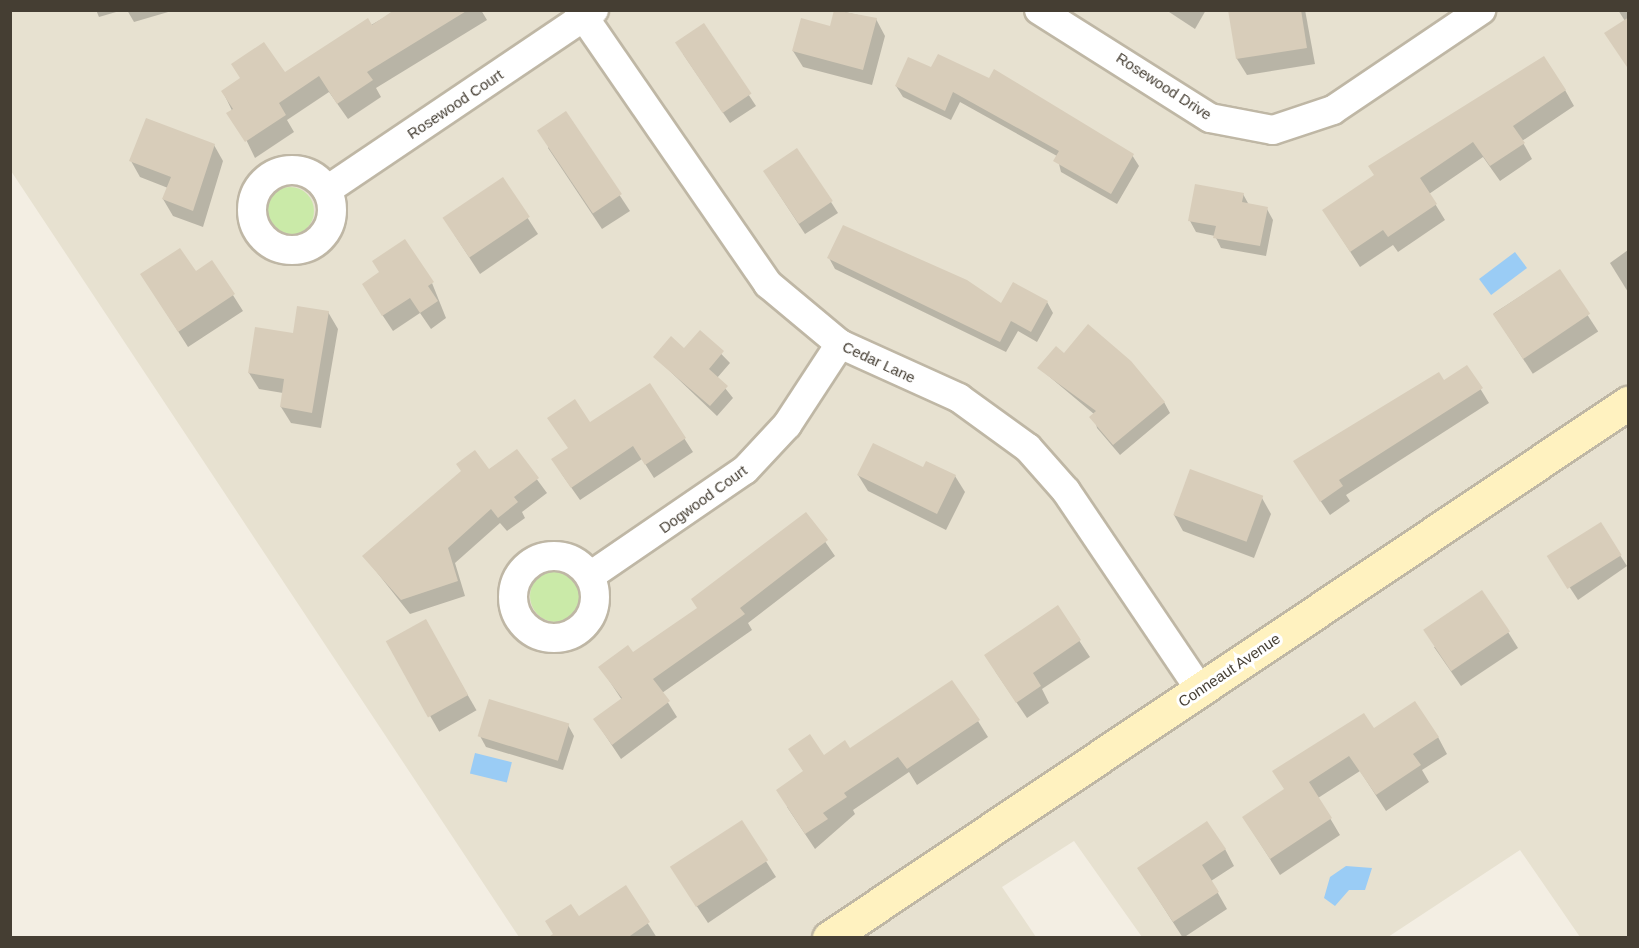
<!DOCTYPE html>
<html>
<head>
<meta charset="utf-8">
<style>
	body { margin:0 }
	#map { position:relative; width:1639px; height:948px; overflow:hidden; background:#f3eee3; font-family:Arial,sans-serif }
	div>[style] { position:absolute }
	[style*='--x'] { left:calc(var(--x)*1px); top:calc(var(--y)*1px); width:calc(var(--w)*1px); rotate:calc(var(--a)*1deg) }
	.residential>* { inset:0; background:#e7e1d0 }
	.green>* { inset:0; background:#caeaa8 }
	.round { border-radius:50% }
	.water>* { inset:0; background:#9accf5; transform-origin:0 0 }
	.shadow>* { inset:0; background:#0003; transform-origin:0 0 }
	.building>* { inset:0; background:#d8cdba; transform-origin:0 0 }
	.roads { filter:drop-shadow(2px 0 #bfb7a5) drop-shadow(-2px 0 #bfb7a5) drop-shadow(0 2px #bfb7a5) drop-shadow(0 -2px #bfb7a5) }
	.street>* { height:28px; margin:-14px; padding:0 14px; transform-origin:14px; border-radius:14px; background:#fff }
	.street>.ring { margin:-14px; padding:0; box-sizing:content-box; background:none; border:28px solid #fff; border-radius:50% }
	.secondary>* { height:33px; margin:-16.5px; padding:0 16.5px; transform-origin:16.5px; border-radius:16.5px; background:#fff2c0 }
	span { translate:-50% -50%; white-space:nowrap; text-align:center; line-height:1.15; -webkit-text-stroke:6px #fff; paint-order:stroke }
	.street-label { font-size:15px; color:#453e33 }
	.frame { position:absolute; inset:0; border:12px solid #453e33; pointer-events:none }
</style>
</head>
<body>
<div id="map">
	<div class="residential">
		<i style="clip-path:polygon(10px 11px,1628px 11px,1628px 937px,1580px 937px,1520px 850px,1388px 937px,1142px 937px,1074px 841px,1002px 887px,1036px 937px,519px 937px,11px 171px)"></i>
	</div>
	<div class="green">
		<i class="round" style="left:266px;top:187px;width:48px;height:48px"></i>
		<i class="round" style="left:530px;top:570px;width:52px;height:52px"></i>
	</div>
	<div class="water">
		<i style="left:1515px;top:252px;width:20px;height:45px;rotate:53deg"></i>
		<i style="left:475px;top:753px;width:38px;height:21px;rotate:14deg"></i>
		<i style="clip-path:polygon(1346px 866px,1372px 868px,1365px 890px,1349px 890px,1335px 906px,1324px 898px,1330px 877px)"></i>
	</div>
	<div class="shadow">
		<i style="clip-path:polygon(96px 10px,123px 10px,99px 17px)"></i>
		<i style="clip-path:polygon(127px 10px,175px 10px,134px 22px)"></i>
		<i style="clip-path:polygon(397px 10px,481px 10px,487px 20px,376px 88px,381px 97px,348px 119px,329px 92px,287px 120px,294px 132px,255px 158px,223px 92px,285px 75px)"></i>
		<i style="clip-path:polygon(836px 10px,876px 19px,885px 36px,872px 85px,803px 67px,793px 51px,831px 28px)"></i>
		<i style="clip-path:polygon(1166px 10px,1206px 10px,1195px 29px)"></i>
		<i style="clip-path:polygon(1229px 10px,1305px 10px,1315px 64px,1247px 75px,1237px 59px)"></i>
		<i style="clip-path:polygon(1618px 10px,1628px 10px,1628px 69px,1625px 21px)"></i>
		<i style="clip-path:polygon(703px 25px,756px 106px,730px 123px,683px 54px)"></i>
		<i style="clip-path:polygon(932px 69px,1132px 155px,1139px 166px,1117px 204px,1061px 172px,1057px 156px,960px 102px,951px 120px,903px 97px,896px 86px)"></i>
		<i style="clip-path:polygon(1565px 90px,1574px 106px,1522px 141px,1532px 159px,1500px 181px,1483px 157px,1429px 194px,1445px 220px,1398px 252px,1393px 245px,1360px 267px,1324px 211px)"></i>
		<i style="clip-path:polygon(566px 114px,630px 211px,602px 229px,548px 148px)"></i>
		<i style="clip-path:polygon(214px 145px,223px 161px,203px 227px,173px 216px,163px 199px,168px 188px,140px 177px,131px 161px)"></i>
		<i style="clip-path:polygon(503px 180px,538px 234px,480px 274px,454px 234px)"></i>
		<i style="clip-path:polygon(771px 182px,831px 202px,838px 213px,805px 234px)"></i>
		<i style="clip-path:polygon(1243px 194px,1249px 205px,1267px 209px,1273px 220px,1266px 256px,1221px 248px,1215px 236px,1196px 232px,1190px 221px)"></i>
		<i style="clip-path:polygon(1628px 250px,1628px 292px,1610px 263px)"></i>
		<i style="clip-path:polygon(829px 258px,1002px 305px,1047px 302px,1053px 313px,1037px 342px,1018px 331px,1006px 352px,835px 269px)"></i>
		<i style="clip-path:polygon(212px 262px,243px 311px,188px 347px,142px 275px,195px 274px)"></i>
		<i style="left:1559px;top:271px;width:72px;height:78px;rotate:57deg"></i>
		<i style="clip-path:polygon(432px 283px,446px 318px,431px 329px,420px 313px,393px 331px,373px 301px)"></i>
		<i style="clip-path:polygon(328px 312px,338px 329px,321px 428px,291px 423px,281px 407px,283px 393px,259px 389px,249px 373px)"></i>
		<i style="clip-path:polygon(700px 332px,730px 363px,717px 378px,733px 398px,717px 416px,655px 357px,685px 350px)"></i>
		<i style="clip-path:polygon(1064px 355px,1164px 402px,1170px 413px,1120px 455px,1097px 428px,1094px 414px,1039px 368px)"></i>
		<i style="clip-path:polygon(1467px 367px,1489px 403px,1346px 495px,1350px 501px,1330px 515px,1303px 475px)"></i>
		<i style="clip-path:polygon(650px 385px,693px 452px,654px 478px,642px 459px,580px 500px,561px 473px,569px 449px,589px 424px)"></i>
		<i style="clip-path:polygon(516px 451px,547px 493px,522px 512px,525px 518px,507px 531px,500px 523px,455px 563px,465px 596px,410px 614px,364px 556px)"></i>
		<i style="clip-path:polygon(924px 469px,955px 476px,965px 492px,946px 530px,868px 491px,858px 475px)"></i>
		<i style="clip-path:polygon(1262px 498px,1271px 514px,1254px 558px,1183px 531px,1174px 515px)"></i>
		<i style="clip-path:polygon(806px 514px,835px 556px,748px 623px,752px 630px,662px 693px,677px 717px,621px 759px,595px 720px,622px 700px,600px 667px,633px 654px,698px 609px)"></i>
		<i style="clip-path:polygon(1600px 524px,1627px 566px,1578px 600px,1557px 568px)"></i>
		<i style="clip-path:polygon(1057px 607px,1090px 657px,1042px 689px,1049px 703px,1027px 718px,995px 671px)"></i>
		<i style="left:425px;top:621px;width:103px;height:43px;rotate:60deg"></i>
		<i style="clip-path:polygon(1508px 632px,1518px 648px,1461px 686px,1434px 647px)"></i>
		<i style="clip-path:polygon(978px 721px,988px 737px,917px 785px,909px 772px,853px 810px,855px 814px,815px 849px,787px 807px,804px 772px,790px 749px,823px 757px)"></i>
		<i style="clip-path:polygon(568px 725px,574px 736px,563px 770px,486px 747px,480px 736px)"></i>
		<i style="clip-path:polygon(1373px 730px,1438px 737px,1447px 754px,1422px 770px,1429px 782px,1386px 811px,1360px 771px,1318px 798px,1340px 835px,1280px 875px,1244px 818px)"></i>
		<i style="clip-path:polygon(741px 822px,776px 877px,708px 923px,682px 884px)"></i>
		<i style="clip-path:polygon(1225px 849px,1234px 866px,1211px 881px,1227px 909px,1183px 938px,1139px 869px)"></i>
		<i style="clip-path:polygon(625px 887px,657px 938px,556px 938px,579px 918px)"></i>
	</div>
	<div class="building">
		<i style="clip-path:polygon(394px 10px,468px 10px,367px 72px,373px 80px,337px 104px,319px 76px,279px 103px,286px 115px,245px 142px,226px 113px,233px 109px,221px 91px,240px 78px,231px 64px,264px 42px,285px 72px,368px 18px,372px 25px)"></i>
		<i style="clip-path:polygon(834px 10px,877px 18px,863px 70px,792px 51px,801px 18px,830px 26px)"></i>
		<i style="clip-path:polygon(1228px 10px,1301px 10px,1307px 48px,1236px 59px)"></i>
		<i style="clip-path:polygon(1629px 17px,1629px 70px,1604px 33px)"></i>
		<i style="left:704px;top:23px;width:85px;height:35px;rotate:56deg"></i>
		<i style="clip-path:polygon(938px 54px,989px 78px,994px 69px,1134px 154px,1111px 194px,1053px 161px,1059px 151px,953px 92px,945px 111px,895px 86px,908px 57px,931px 67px)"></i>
		<i style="clip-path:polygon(1544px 56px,1566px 90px,1513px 126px,1525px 143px,1490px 166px,1473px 142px,1420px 178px,1437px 204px,1388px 237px,1383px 230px,1350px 252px,1322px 210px,1374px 175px,1368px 166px)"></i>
		<i style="left:566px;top:111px;width:100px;height:35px;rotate:56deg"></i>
		<i style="clip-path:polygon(146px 118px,215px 144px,193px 211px,162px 199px,171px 177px,129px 161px)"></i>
		<i style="left:797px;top:148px;width:64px;height:41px;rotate:56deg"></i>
		<i style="left:503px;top:177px;width:48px;height:73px;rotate:56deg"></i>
		<i style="clip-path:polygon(1195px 184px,1244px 193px,1242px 202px,1268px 207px,1260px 246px,1213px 238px,1216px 226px,1188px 221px)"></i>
		<i style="clip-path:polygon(843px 225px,967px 280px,1001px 303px,1013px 282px,1048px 301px,1031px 332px,1011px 321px,1000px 342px,827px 258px)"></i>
		<i style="clip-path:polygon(405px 239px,434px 282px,428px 286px,438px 301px,420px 313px,410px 298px,382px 316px,362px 284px,379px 272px,372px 261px)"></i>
		<i style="clip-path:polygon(180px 248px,196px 271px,212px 260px,235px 294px,178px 332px,140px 274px)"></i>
		<i style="left:1560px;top:269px;width:54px;height:81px;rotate:56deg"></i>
		<i style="clip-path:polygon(297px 306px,329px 311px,312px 413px,280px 407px,284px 379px,248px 373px,255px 327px,293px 333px)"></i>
		<i style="clip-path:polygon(1088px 324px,1131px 361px,1165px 402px,1113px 445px,1089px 417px,1096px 411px,1037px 368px,1056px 346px,1064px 353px)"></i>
		<i style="clip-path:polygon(700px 330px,724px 351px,709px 369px,728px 386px,710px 406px,653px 357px,671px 336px,684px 348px)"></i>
		<i style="clip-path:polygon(1467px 365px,1483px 388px,1339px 480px,1343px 486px,1320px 502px,1293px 461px,1439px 372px,1444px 380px)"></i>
		<i style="clip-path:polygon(650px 383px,686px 438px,645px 465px,633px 446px,571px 488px,551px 459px,568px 448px,547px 418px,575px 399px,590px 422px)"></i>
		<i style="clip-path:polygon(873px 443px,923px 467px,926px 461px,956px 475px,937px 514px,857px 475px)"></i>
		<i style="clip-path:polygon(517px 449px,539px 478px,514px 497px,518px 502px,498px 518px,491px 509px,448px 548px,458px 581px,401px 600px,362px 556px,461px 471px,456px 464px,475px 450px,489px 469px)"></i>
		<i style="left:1190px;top:469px;width:78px;height:49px;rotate:20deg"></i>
		<i style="clip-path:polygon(806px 512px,828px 540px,740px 608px,745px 614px,653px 679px,670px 701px,612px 745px,593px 719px,622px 698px,598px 667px,628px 645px,633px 652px,697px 608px,691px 599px)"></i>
		<i style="left:1601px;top:522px;width:39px;height:64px;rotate:58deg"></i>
		<i style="left:1482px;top:590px;width:50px;height:71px;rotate:56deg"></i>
		<i style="clip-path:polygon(1058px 605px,1081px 640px,1033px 673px,1041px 686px,1016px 703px,984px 655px)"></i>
		<i style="left:426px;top:619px;width:87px;height:46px;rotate:61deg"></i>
		<i style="clip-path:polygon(952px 680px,980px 720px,907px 769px,898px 757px,844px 793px,847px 797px,823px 813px,828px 819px,805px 834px,776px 790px,803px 771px,788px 749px,810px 734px,824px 755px,845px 740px,850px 748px)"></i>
		<i style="left:489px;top:699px;width:84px;height:39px;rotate:17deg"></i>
		<i style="clip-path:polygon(1415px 701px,1439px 737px,1413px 754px,1421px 765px,1376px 795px,1349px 756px,1309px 782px,1332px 818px,1270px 859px,1242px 817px,1284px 789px,1272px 771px,1364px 713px,1374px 728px)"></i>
		<i style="left:742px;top:820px;width:48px;height:86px;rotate:57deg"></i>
		<i style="clip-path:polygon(1207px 821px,1226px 849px,1202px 865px,1219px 892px,1173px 922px,1137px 868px)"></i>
		<i style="clip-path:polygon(626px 885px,650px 922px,627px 938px,547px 938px,553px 934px,545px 921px,571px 904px,579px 916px)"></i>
	</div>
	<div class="roads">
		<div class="street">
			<i style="--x:579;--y:10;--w:333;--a:55.4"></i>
			<i style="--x:768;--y:284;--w:94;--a:39.8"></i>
			<i style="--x:840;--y:344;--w:131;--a:24.4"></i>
			<i style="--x:959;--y:398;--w:85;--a:35.9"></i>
			<i style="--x:1028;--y:448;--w:57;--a:48.5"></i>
			<i style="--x:1066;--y:491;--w:240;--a:56"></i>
			<i style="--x:1039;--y:10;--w:202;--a:32.3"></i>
			<i style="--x:1210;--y:118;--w:64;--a:10.8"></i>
			<i style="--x:1273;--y:130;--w:63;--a:-18.4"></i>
			<i style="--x:1333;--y:110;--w:179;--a:-34"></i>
			<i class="ring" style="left:252px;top:170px;width:52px;height:52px"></i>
			<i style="--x:327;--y:190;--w:322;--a:-34"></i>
			<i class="ring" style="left:513px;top:556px;width:54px;height:54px"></i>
			<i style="--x:590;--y:576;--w:188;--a:-34.4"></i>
			<i style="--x:745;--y:470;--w:62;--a:-47"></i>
			<i style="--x:787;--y:425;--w:97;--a:-56.8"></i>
		</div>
		<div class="secondary">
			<i style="--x:829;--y:938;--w:962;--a:-33.81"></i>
		</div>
	</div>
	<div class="street-label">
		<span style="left:1164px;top:86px;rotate:33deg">Rosewood Drive</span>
		<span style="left:455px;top:104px;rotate:-34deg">Rosewood Court</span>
		<span style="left:879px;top:362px;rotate:25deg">Cedar Lane</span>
		<span style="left:703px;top:499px;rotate:-36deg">Dogwood Court</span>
		<span style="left:1229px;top:670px;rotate:-34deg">Conneaut Avenue</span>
	</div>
	<div class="frame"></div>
</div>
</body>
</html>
